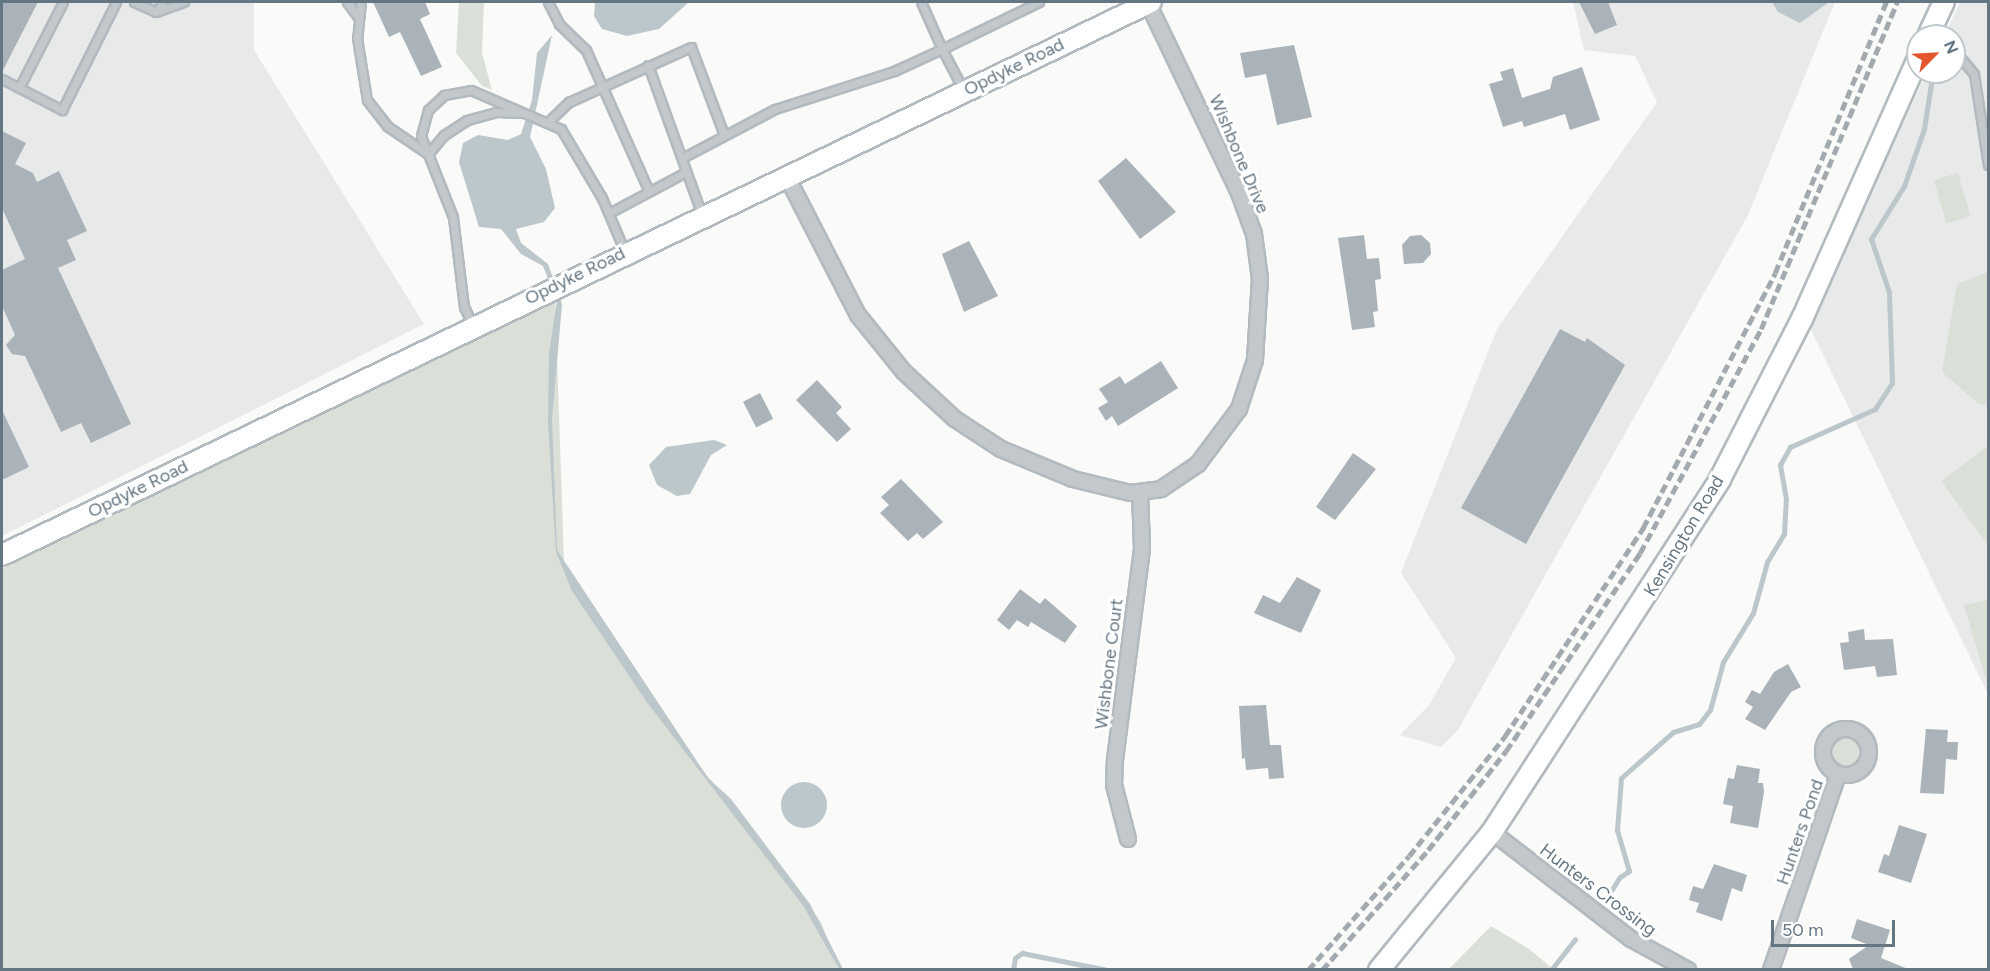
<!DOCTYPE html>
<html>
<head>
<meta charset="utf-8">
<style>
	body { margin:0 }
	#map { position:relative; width:1990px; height:971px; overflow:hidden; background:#fafaf8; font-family:Figtree,sans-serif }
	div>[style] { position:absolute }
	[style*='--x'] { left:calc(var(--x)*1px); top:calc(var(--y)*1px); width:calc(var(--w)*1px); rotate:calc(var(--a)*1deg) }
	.built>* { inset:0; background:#e8e9e9 }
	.green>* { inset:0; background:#dadfd7; transform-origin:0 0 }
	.round { border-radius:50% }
	.water>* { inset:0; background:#bbc7cb }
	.stream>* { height:5px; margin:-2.5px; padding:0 2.5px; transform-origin:2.5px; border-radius:2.5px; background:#bbc7cb }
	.building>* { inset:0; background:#aab3b9; transform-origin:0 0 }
	.roads { filter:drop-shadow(2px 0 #b3babf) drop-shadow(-2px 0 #b3babf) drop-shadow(0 2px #b3babf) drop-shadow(0 -2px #b3babf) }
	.lane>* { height:7px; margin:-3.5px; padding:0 3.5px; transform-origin:3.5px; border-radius:3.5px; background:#c3c8cc }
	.street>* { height:14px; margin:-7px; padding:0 7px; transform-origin:7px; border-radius:7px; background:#c3c8cc }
	.street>.ring { margin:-7px; padding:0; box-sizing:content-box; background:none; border:14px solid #c3c8cc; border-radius:50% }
	.secondary>* { height:20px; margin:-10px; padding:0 10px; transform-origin:10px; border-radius:10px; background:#fff }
	.rail>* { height:4.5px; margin-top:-2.25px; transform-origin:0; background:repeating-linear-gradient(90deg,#a2aab0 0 9px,transparent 0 13.5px) }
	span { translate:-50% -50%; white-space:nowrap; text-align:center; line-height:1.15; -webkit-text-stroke:6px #fff; paint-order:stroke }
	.street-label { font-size:18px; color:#657683 }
	.frame { position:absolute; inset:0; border:3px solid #657683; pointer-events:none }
	.north { position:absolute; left:1906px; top:24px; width:60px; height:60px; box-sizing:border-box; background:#fff; border:2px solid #c1c8cd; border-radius:50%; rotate:66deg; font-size:16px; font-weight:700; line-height:24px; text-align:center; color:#657683 }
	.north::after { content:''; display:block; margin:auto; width:21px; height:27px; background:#e4572e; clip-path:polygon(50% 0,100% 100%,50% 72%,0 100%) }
	.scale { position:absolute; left:1771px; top:920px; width:124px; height:27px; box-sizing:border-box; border:3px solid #657683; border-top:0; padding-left:8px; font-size:18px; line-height:21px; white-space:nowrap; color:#657683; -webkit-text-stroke:4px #fff; paint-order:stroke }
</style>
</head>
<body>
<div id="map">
	<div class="built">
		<i style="clip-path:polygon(2px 2px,254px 2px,254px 50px,424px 324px,2px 536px)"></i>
		<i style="clip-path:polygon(1573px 2px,1835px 2px,1748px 215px,1458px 730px,1441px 747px,1400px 735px,1429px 705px,1456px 658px,1401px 573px,1497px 329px,1657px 102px,1635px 56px,1584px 50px)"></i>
		<i style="clip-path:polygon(1960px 2px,1988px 2px,1988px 694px,1809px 326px,1927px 72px,1954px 72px,1954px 36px,1944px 36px)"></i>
	</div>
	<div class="green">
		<i style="clip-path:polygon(459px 2px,484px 2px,482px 53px,492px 90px,482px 86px,456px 53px)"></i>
		<i style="left:1958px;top:173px;width:45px;height:25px;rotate:74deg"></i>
		<i style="clip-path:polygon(1988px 272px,1988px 405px,1979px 404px,1942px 372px,1957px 284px)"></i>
		<i style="clip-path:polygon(555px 298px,564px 561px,689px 752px,821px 922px,838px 969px,2px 970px,2px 569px)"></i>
		<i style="clip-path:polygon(1988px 446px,1988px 545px,1941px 481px)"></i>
		<i style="clip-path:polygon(1988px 600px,1988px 686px,1964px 605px)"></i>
		<i class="round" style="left:1831px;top:736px;width:30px;height:30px"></i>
		<i style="clip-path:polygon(1491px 926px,1529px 949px,1553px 969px,1449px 969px)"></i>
	</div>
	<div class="water">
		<i style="clip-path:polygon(595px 2px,689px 2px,659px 29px,627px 36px,602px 29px,594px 16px)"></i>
		<i style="clip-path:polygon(1772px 2px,1829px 2px,1800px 23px,1778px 12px)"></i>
		<i style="clip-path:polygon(552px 35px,530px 137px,546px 169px,555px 208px,544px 222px,516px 229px,521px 243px,548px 264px,562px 304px,552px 420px,557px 550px,708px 778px,731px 799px,810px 904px,843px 969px,839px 969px,804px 907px,646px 701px,572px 591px,556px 552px,548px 423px,549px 353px,557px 300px,543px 266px,521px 254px,501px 229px,479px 227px,459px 162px,463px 143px,478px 135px,508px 140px,521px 134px,532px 100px,537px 53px)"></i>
		<i style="clip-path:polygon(714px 440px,727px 445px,711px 455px,690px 494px,677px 496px,657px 485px,649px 465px,666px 447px)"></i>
		<i class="round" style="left:781px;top:782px;width:46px;height:46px"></i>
	</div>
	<div class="stream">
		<i style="--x:1606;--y:899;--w:26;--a:-58"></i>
		<i style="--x:1620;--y:877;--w:11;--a:-34"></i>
		<i style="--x:1629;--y:871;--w:43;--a:-106.3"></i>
		<i style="--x:1617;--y:830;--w:52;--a:-85.6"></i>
		<i style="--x:1621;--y:778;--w:69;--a:-41.5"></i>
		<i style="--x:1673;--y:732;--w:27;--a:-17"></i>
		<i style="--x:1699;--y:724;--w:18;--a:-52"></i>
		<i style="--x:1710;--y:710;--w:50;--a:-74.8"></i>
		<i style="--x:1723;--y:662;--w:57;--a:-58.5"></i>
		<i style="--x:1753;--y:613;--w:53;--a:-74.6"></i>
		<i style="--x:1767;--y:562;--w:33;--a:-59"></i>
		<i style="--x:1784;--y:534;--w:35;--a:-87"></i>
		<i style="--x:1786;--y:499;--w:35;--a:-100"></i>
		<i style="--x:1780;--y:465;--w:21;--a:-61"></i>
		<i style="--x:1790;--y:447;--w:93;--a:-24.1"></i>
		<i style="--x:1875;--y:409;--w:31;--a:-57"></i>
		<i style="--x:1892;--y:383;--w:91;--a:-91.9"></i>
		<i style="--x:1889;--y:292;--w:56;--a:-108.8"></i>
		<i style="--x:1871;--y:239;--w:62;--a:-58.1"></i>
		<i style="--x:1904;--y:186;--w:60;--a:-70.7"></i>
		<i style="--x:1924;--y:129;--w:46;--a:-81.2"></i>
		<i style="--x:1013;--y:970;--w:12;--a:-81"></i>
		<i style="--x:1015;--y:958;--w:9;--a:-36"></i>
		<i style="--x:1022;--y:953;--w:87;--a:11.3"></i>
		<i style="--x:1551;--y:970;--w:39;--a:-52"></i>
	</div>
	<div class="building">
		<i style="clip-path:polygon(2px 2px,38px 2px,2px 72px)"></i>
		<i style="clip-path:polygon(373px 2px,425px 2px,430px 14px,420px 19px,442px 67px,421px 76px,400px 32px,389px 37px)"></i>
		<i style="clip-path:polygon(1579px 2px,1608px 2px,1617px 25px,1595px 34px)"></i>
		<i style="clip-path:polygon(1294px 45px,1312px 117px,1277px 125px,1266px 74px,1245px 78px,1240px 53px)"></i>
		<i style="clip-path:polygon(1582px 67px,1600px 120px,1570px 130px,1565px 114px,1524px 127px,1522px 121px,1503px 127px,1489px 84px,1503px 80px,1500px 72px,1513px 68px,1522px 98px,1550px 89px,1553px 77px)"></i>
		<i style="clip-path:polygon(2px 131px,26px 143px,15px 164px,33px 173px,37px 182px,59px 171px,87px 231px,67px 240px,76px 260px,58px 268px,131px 424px,91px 443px,81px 423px,61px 432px,25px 356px,12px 354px,6px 345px,15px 335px,2px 306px,2px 270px,25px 259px,2px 208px)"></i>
		<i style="clip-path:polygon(1126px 158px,1176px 212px,1140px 239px,1098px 181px)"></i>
		<i style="clip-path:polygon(1364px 235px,1367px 259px,1379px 258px,1381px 279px,1375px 280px,1378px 311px,1373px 312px,1375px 327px,1352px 330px,1338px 238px)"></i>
		<i style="clip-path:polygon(1421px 235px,1430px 243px,1431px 254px,1423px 263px,1404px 264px,1402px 245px,1410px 236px)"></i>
		<i style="clip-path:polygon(969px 241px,998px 296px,964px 312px,942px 254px)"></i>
		<i style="clip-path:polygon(1560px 329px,1585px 342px,1587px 338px,1625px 365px,1526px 544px,1461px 508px)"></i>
		<i style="clip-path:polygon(1161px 361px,1178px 388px,1118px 426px,1112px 416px,1106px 421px,1098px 408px,1108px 402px,1099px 389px,1120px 376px,1125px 384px)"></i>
		<i style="clip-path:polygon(817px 380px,842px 407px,836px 413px,851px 429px,837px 442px,796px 400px)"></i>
		<i style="left:760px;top:393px;width:29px;height:19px;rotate:63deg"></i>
		<i style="clip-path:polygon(2px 410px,29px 467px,2px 480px)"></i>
		<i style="clip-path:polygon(1353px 453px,1376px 469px,1335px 520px,1316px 507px)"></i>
		<i style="clip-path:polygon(901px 479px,943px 522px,923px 539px,917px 533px,908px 541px,880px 513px,889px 505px,881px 497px)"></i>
		<i style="clip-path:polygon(1297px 577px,1321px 590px,1301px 633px,1254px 613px,1263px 595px,1280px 603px)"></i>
		<i style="clip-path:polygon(1020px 589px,1040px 604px,1045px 598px,1077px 626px,1065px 643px,1031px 622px,1028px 627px,1017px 620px,1009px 630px,997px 620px)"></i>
		<i style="clip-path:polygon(1864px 629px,1865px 640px,1893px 639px,1897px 675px,1877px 677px,1875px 666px,1844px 670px,1840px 643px,1849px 642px,1848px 632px)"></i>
		<i style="clip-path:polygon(1788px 664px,1801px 687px,1791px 692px,1765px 730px,1745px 719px,1753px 707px,1745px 702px,1752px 690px,1760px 694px,1774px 672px)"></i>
		<i style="clip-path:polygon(1266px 705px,1270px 745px,1281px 745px,1284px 778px,1269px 779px,1268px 768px,1246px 770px,1245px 758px,1242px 759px,1239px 706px)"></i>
		<i style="clip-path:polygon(1926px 729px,1948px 730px,1947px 742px,1958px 742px,1957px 760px,1946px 759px,1944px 794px,1920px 793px)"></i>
		<i style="clip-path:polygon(1737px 765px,1760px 769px,1758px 783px,1763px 783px,1764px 792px,1758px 828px,1730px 823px,1733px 806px,1723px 804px,1728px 778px,1734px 779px)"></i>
		<i style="clip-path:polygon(1899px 825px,1927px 834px,1911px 883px,1878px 872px,1884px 854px,1889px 856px)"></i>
		<i style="clip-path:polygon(1714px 864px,1747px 875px,1742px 892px,1732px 888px,1722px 921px,1696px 912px,1699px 903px,1689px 900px,1693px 886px,1703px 889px)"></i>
		<i style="clip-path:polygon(1857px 919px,1890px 930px,1881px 958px,1908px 969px,1853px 969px,1849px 959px,1869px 945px,1851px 938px)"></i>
	</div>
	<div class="roads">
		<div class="lane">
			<i style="--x:134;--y:2;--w:24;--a:24"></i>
			<i style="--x:156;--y:12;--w:30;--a:-20"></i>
			<i style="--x:347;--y:2;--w:17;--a:54"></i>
			<i style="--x:361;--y:2;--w:36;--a:96"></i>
			<i style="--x:357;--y:38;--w:63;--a:80.8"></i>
			<i style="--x:367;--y:100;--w:33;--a:52"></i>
			<i style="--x:387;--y:126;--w:50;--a:34.3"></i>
			<i style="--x:548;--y:2;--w:25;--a:63"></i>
			<i style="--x:559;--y:24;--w:37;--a:44"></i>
			<i style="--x:586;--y:50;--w:152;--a:66"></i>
			<i style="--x:921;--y:2;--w:51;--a:65.9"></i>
			<i style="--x:942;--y:49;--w:108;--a:-25.9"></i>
			<i style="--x:156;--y:12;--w:12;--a:-55"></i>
			<i style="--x:1954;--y:50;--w:31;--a:50"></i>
			<i style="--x:1974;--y:74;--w:92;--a:81.3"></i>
			<i style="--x:648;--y:65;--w:159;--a:70.2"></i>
			<i style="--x:2;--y:79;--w:68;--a:27.3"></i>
			<i style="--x:62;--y:110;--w:121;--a:-63.4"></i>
			<i style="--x:19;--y:88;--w:97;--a:-62.9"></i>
			<i style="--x:549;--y:121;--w:28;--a:-44"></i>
			<i style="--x:569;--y:102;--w:134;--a:-24.3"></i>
			<i style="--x:691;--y:47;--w:91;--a:69.4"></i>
			<i style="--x:428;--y:154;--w:25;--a:-50"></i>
			<i style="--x:444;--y:135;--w:27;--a:-33"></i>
			<i style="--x:467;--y:120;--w:30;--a:-15"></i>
			<i style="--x:496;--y:112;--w:26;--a:2"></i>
			<i style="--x:684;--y:157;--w:103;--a:-27.8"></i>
			<i style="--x:775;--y:109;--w:125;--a:-17.7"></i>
			<i style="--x:894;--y:71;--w:53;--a:-24.6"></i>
			<i style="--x:942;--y:49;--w:47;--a:62.4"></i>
			<i style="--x:609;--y:213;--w:85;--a:-28.1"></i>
			<i style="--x:473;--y:326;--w:21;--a:-115"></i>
			<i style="--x:464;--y:307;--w:91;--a:-97"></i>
			<i style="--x:453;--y:217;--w:87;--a:-111.6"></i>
			<i style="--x:421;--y:136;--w:27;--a:-75"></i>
			<i style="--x:428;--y:110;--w:22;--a:-43"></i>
			<i style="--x:444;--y:95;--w:27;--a:-10"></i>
			<i style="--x:471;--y:90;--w:98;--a:23.4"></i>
			<i style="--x:561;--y:129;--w:80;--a:59.3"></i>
			<i style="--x:602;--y:198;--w:59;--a:66.9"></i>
		</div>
		<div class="street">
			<i style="--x:786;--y:175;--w:157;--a:62.8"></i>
			<i style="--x:858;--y:315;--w:73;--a:51.1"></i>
			<i style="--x:904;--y:372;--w:69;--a:42.7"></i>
			<i style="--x:955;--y:419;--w:55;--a:33.1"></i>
			<i style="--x:1001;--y:449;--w:78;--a:22.6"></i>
			<i style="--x:1073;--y:479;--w:59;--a:13.8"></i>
			<i style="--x:1130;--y:493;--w:31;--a:-7"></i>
			<i style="--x:1161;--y:489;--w:45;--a:-34"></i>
			<i style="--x:1198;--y:464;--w:69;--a:-53.3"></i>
			<i style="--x:1239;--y:409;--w:52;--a:-71.9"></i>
			<i style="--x:1255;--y:360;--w:81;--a:-86.5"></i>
			<i style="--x:1260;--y:279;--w:45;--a:-97.6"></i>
			<i style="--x:1254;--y:234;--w:44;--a:-110.1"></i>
			<i style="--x:1239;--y:193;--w:211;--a:-115.6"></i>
			<i class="ring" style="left:1823px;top:729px;width:32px;height:32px"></i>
			<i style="--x:1492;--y:832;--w:175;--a:37.6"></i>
			<i style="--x:1631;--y:939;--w:65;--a:28.5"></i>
			<i style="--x:1128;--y:839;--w:56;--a:-104.5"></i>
			<i style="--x:1114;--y:785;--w:25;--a:-88"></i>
			<i style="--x:1115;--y:760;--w:213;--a:-82.7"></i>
			<i style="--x:1142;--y:549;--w:56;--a:-92"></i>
			<i style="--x:1771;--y:970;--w:207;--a:-71.1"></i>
		</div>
		<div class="secondary">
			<i style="--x:1928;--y:36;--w:38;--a:-65"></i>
			<i style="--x:2;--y:555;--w:1275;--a:-25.7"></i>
			<i style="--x:1379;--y:970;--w:178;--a:-50.7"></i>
			<i style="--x:1492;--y:832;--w:420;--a:-57.1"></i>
			<i style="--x:1720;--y:479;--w:180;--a:-62.9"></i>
			<i style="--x:1802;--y:319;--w:285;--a:-66"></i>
		</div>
	</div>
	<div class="rail">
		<i style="--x:1308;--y:970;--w:152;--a:-48.5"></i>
		<i style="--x:1409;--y:856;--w:154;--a:-51.3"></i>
		<i style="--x:1505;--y:736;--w:250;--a:-56.4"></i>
		<i style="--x:1643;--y:528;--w:287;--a:-62.6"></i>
		<i style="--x:1775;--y:273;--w:293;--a:-67.7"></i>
		<i style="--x:1322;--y:970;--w:160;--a:-48.5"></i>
		<i style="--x:1428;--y:850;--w:126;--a:-51.8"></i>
		<i style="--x:1506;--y:751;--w:239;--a:-55.9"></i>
		<i style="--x:1640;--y:553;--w:255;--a:-61.6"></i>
		<i style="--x:1761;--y:329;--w:354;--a:-67.4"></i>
	</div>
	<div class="street-label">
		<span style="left:1014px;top:67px;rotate:-26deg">Opdyke Road</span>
		<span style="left:1239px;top:154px;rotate:67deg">Wishbone Drive</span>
		<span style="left:575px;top:276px;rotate:-26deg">Opdyke Road</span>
		<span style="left:138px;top:489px;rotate:-26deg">Opdyke Road</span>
		<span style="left:1684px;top:536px;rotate:-59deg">Kensington Road</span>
		<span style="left:1109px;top:664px;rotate:-83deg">Wishbone Court</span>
		<span style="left:1800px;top:832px;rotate:-71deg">Hunters Pond</span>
		<span style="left:1598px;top:890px;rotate:37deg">Hunters Crossing</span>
	</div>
	<div class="frame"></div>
	<div class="north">N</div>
	<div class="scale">50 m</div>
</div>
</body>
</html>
